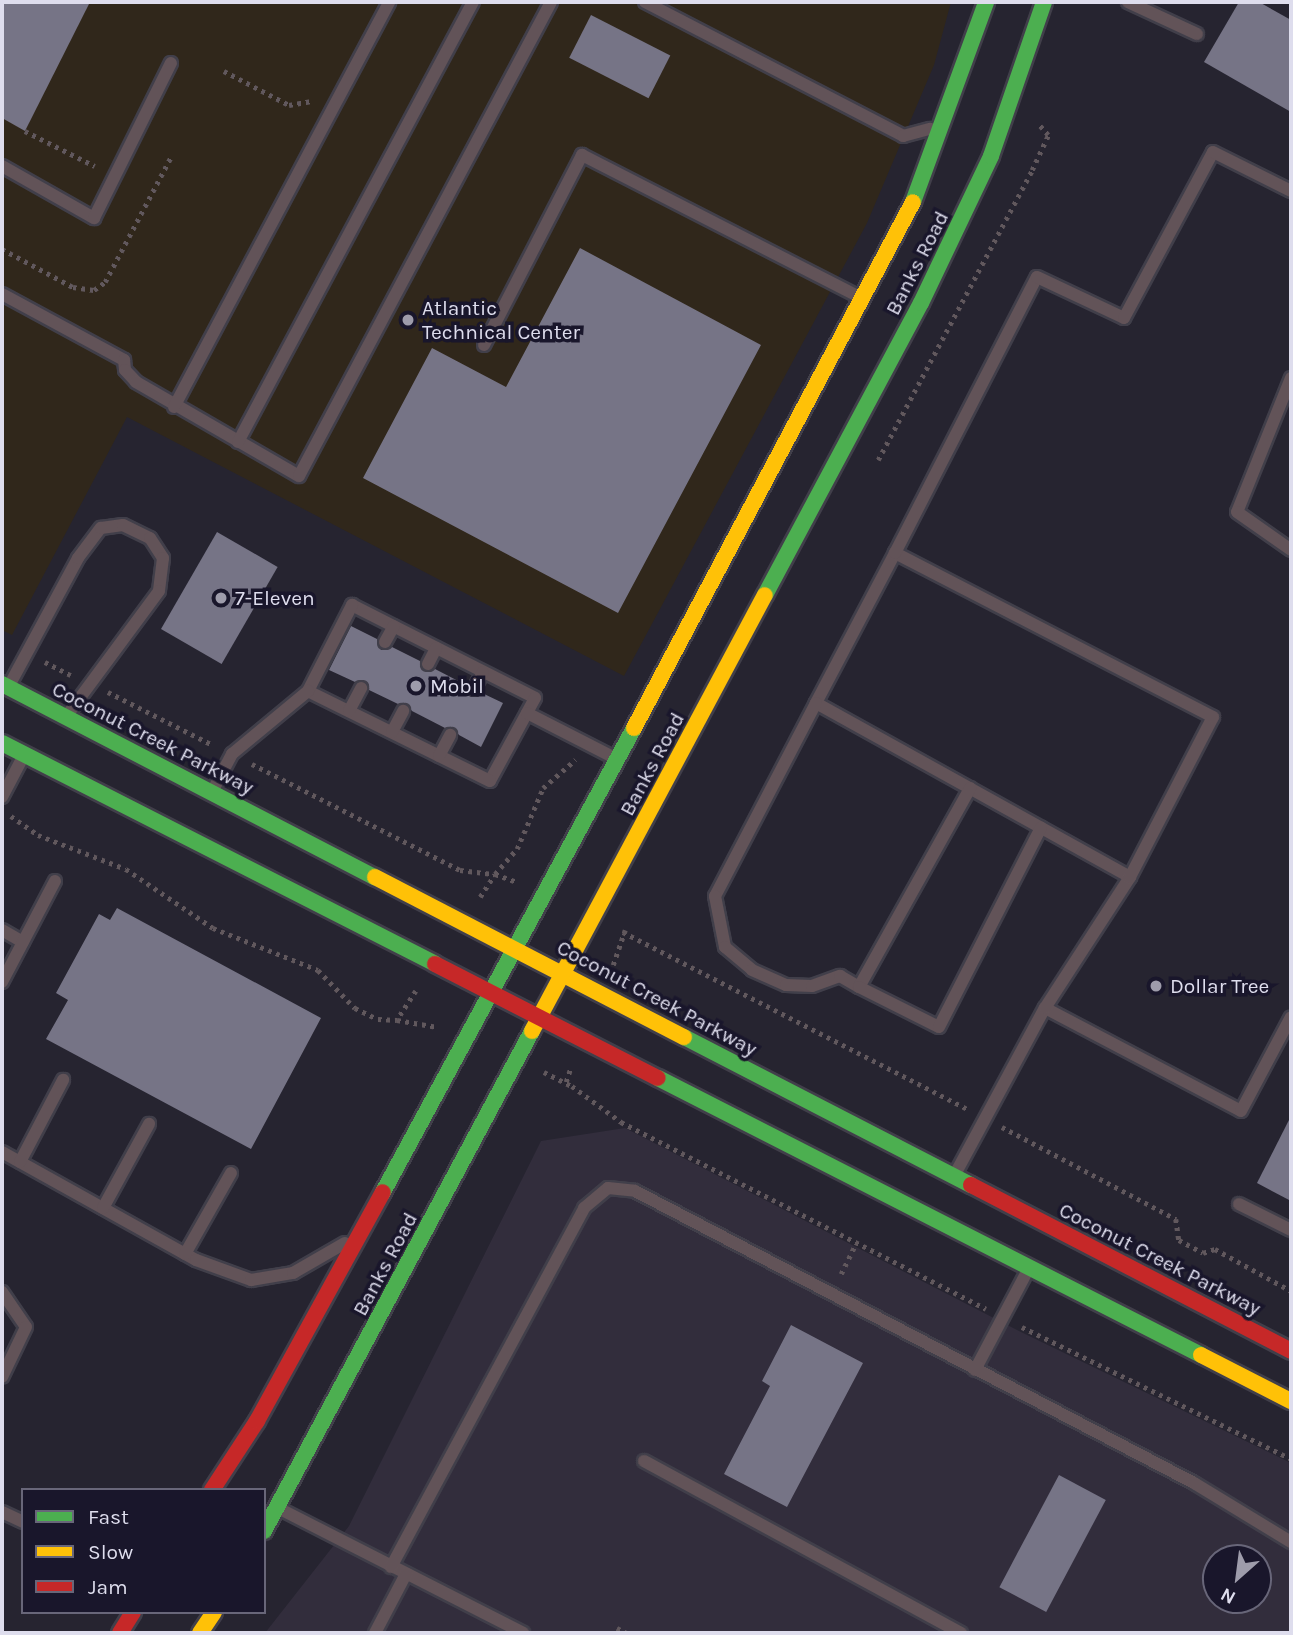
<!DOCTYPE html>
<html>
<head>
<meta charset="utf-8">
<style>
	body { margin:0 }
	#map { position:relative; width:1293px; height:1635px; overflow:hidden; background:#262430; font-family:Karla,sans-serif }
	div>[style] { position:absolute }
	[style*='--x'] { left:calc(var(--x)*1px); top:calc(var(--y)*1px); width:calc(var(--w)*1px); rotate:calc(var(--a)*1deg) }
	.commercial>* { inset:0; background:#322d3c }
	.education>* { inset:0; background:#30271b }
	.building>* { inset:0; background:#767486; transform-origin:0 0 }
	.path>* { height:4.5px; margin-top:-2.25px; transform-origin:0; background:repeating-linear-gradient(90deg,#61585d 0 3.5px,transparent 0 8.5px) }
	.roads { filter:drop-shadow(2px 0 #413f4a) drop-shadow(-2px 0 #413f4a) drop-shadow(0 2px #413f4a) drop-shadow(0 -2px #413f4a) }
	.lane>* { height:12px; margin:-6px; padding:0 6px; transform-origin:6px; border-radius:6px; background:#625358 }
	.fast>* { height:16px; margin:-8px; padding:0 8px; transform-origin:8px; border-radius:8px; background:#4caf50 }
	.slow>* { height:16px; margin:-8px; padding:0 8px; transform-origin:8px; border-radius:8px; background:#ffc107 }
	.jam>* { height:16px; margin:-8px; padding:0 8px; transform-origin:8px; border-radius:8px; background:#c62828 }
	.dots>* { width:19px; height:19px; translate:-50% -50%; box-sizing:border-box; border:4px solid #19162b; border-radius:50% }
	span { translate:-50% -50%; white-space:nowrap; text-align:center; line-height:1.15; -webkit-text-stroke:7px #19162b; paint-order:stroke }
	.street-label { font-size:21px; color:#dedded }
	.poi-label { font-size:21px; color:#dedded }
	.left { translate:0 -50%; text-align:left }
	.frame { position:absolute; inset:0; border:4px solid #dedded; pointer-events:none }
	.legend { position:absolute; left:21px; top:1488px; width:245px; height:126px; box-sizing:border-box; background:#19162b; border:2px solid #686679; margin:0; padding:9px 12px; list-style:none; font-size:21px; color:#dedded }
	.legend li { display:flex; align-items:center; gap:14px; height:35px }
	.legend b { width:35px; border:2px solid #686679 }
	.north { position:absolute; left:1202px; top:1544px; width:70px; height:70px; box-sizing:border-box; background:#19162b; border:2px solid #686679; border-radius:50%; rotate:208deg; font-size:19px; font-weight:700; line-height:28px; text-align:center; color:#dedded }
	.north::after { content:''; display:block; margin:auto; width:24px; height:32px; background:#9e9cab; clip-path:polygon(50% 0,100% 100%,50% 72%,0 100%) }
</style>
</head>
<body>
<div id="map">
	<div class="commercial">
		<i style="clip-path:polygon(evenodd,625px 1128px,1021px 1332px,1291px 1463px,1291px 1633px,265px 1633px,349px 1526px,541px 1141px,625px 1128px,1216px 1558px,1258px 1558px,1258px 1600px,1216px 1600px,1216px 1558px)"></i>
	</div>
	<div class="education">
		<i style="clip-path:polygon(2px 2px,951px 2px,934px 65px,867px 223px,624px 676px,127px 417px,12px 635px,2px 630px)"></i>
	</div>
	<div class="building">
		<i style="clip-path:polygon(2px 2px,90px 2px,25px 131px,2px 118px)"></i>
		<i style="clip-path:polygon(1239px 2px,1259px 2px,1291px 20px,1291px 112px,1204px 62px)"></i>
		<i style="left:591px;top:15px;width:89px;height:48px;rotate:27deg"></i>
		<i style="clip-path:polygon(580px 248px,761px 345px,618px 613px,363px 478px,432px 348px,506px 387px)"></i>
		<i style="left:217px;top:532px;width:70px;height:112px;rotate:30deg"></i>
		<i style="clip-path:polygon(351px 626px,377px 639px,381px 650px,392px 647px,420px 661px,424px 671px,435px 669px,466px 685px,471px 697px,482px 693px,503px 703px,481px 747px,459px 735px,453px 727px,445px 728px,412px 711px,406px 703px,398px 704px,369px 690px,366px 681px,355px 682px,329px 670px)"></i>
		<i style="clip-path:polygon(117px 908px,321px 1018px,251px 1149px,46px 1039px,68px 1000px,56px 993px,99px 914px,110px 920px)"></i>
		<i style="clip-path:polygon(1291px 1116px,1291px 1201px,1257px 1183px)"></i>
		<i style="clip-path:polygon(791px 1325px,863px 1363px,787px 1507px,724px 1474px,770px 1386px,762px 1381px)"></i>
		<i style="left:1059px;top:1475px;width:53px;height:127px;rotate:28deg"></i>
	</div>
	<div class="path">
		<i style="--x:224;--y:71;--w:73;--a:27.6"></i>
		<i style="--x:289;--y:105;--w:23;--a:-10"></i>
		<i style="--x:25;--y:131;--w:78;--a:26.6"></i>
		<i style="--x:2;--y:249;--w:81;--a:28.2"></i>
		<i style="--x:73;--y:287;--w:21;--a:8"></i>
		<i style="--x:94;--y:290;--w:14;--a:-36"></i>
		<i style="--x:105;--y:282;--w:144;--a:-62.2"></i>
		<i style="--x:878;--y:460;--w:328;--a:-62"></i>
		<i style="--x:1032;--y:170;--w:38;--a:-65"></i>
		<i style="--x:1048;--y:135;--w:15;--a:-132"></i>
		<i style="--x:45;--y:662;--w:29;--a:27"></i>
		<i style="--x:108;--y:692;--w:118;--a:26.8"></i>
		<i style="--x:252;--y:764;--w:233;--a:27"></i>
		<i style="--x:460;--y:870;--w:35;--a:7"></i>
		<i style="--x:495;--y:874;--w:33;--a:-49"></i>
		<i style="--x:517;--y:849;--w:66;--a:-66.9"></i>
		<i style="--x:543;--y:788;--w:43;--a:-41.2"></i>
		<i style="--x:11;--y:816;--w:33;--a:35"></i>
		<i style="--x:38;--y:835;--w:94;--a:21.1"></i>
		<i style="--x:126;--y:869;--w:105;--a:34.1"></i>
		<i style="--x:213;--y:928;--w:113;--a:21.8"></i>
		<i style="--x:318;--y:970;--w:53;--a:45.8"></i>
		<i style="--x:355;--y:1008;--w:25;--a:26"></i>
		<i style="--x:378;--y:1019;--w:19;--a:3"></i>
		<i style="--x:480;--y:897;--w:27;--a:-57"></i>
		<i style="--x:495;--y:874;--w:23;--a:20"></i>
		<i style="--x:623;--y:932;--w:387;--a:27.2"></i>
		<i style="--x:613;--y:965;--w:37;--a:-71"></i>
		<i style="--x:416;--y:991;--w:35;--a:123"></i>
		<i style="--x:397;--y:1020;--w:41;--a:9.9"></i>
		<i style="--x:544;--y:1072;--w:31;--a:27"></i>
		<i style="--x:572;--y:1086;--w:61;--a:36.3"></i>
		<i style="--x:621;--y:1122;--w:410;--a:27.1"></i>
		<i style="--x:566;--y:1082;--w:13;--a:-72"></i>
		<i style="--x:1002;--y:1127;--w:197;--a:27.9"></i>
		<i style="--x:1176;--y:1219;--w:21;--a:82"></i>
		<i style="--x:1179;--y:1240;--w:27;--a:28"></i>
		<i style="--x:1203;--y:1253;--w:13;--a:-18"></i>
		<i style="--x:1215;--y:1249;--w:87;--a:28.9"></i>
		<i style="--x:841;--y:1274;--w:34;--a:-64"></i>
		<i style="--x:1022;--y:1327;--w:300;--a:26.1"></i>
		<i style="--x:617;--y:1628;--w:11;--a:27"></i>
	</div>
	<div class="roads">
		<div class="lane">
			<i style="--x:645;--y:2;--w:291;--a:27.4"></i>
			<i style="--x:903;--y:136;--w:28;--a:-15"></i>
			<i style="--x:1128;--y:2;--w:76;--a:24.9"></i>
			<i style="--x:2;--y:166;--w:106;--a:29.5"></i>
			<i style="--x:94;--y:218;--w:173;--a:-63.6"></i>
			<i style="--x:2;--y:294;--w:139;--a:28.4"></i>
			<i style="--x:124;--y:360;--w:10;--a:84"></i>
			<i style="--x:125;--y:370;--w:16;--a:47"></i>
			<i style="--x:136;--y:382;--w:188;--a:30"></i>
			<i style="--x:299;--y:476;--w:537;--a:-62"></i>
			<i style="--x:484;--y:345;--w:214;--a:-62.7"></i>
			<i style="--x:582;--y:155;--w:314;--a:27.1"></i>
			<i style="--x:1291;--y:378;--w:144;--a:111.9"></i>
			<i style="--x:1237;--y:512;--w:66;--a:35.1"></i>
			<i style="--x:174;--y:407;--w:459;--a:-62"></i>
			<i style="--x:238;--y:442;--w:499;--a:-61.9"></i>
			<i style="--x:895;--y:553;--w:170;--a:117.8"></i>
			<i style="--x:816;--y:703;--w:359;--a:29"></i>
			<i style="--x:352;--y:605;--w:205;--a:26.9"></i>
			<i style="--x:535;--y:698;--w:94;--a:118.5"></i>
			<i style="--x:490;--y:781;--w:203;--a:-153.7"></i>
			<i style="--x:308;--y:691;--w:97;--a:-62.9"></i>
			<i style="--x:385;--y:642;--w:18;--a:-61"></i>
			<i style="--x:428;--y:664;--w:18;--a:-63"></i>
			<i style="--x:10;--y:684;--w:143;--a:-61.6"></i>
			<i style="--x:78;--y:558;--w:38;--a:-53"></i>
			<i style="--x:101;--y:528;--w:22;--a:-8"></i>
			<i style="--x:123;--y:525;--w:30;--a:26"></i>
			<i style="--x:150;--y:538;--w:24;--a:57"></i>
			<i style="--x:163;--y:558;--w:33;--a:97"></i>
			<i style="--x:159;--y:591;--w:153;--a:126.5"></i>
			<i style="--x:474;--y:689;--w:19;--a:-62"></i>
			<i style="--x:816;--y:703;--w:218;--a:117.6"></i>
			<i style="--x:715;--y:896;--w:52;--a:78.9"></i>
			<i style="--x:725;--y:947;--w:35;--a:40"></i>
			<i style="--x:752;--y:970;--w:37;--a:24"></i>
			<i style="--x:786;--y:985;--w:26;--a:2"></i>
			<i style="--x:812;--y:986;--w:30;--a:-20"></i>
			<i style="--x:840;--y:976;--w:22;--a:30"></i>
			<i style="--x:859;--y:987;--w:228;--a:-60.8"></i>
			<i style="--x:349;--y:711;--w:26;--a:-62"></i>
			<i style="--x:527;--y:713;--w:99;--a:27.1"></i>
			<i style="--x:392;--y:732;--w:24;--a:-62"></i>
			<i style="--x:439;--y:756;--w:24;--a:-62"></i>
			<i style="--x:213;--y:790;--w:41;--a:-62.2"></i>
			<i style="--x:232;--y:754;--w:99;--a:-39.7"></i>
			<i style="--x:2;--y:797;--w:45;--a:-62.3"></i>
			<i style="--x:2;--y:930;--w:24;--a:30"></i>
			<i style="--x:2;--y:982;--w:114;--a:-62.3"></i>
			<i style="--x:859;--y:987;--w:89;--a:26.6"></i>
			<i style="--x:939;--y:1027;--w:224;--a:-62.9"></i>
			<i style="--x:1045;--y:1008;--w:221;--a:27.7"></i>
			<i style="--x:1241;--y:1111;--w:106;--a:-62"></i>
			<i style="--x:2;--y:1152;--w:222;--a:29.1"></i>
			<i style="--x:196;--y:1260;--w:59;--a:20"></i>
			<i style="--x:251;--y:1280;--w:43;--a:-9.5"></i>
			<i style="--x:293;--y:1273;--w:60;--a:-30"></i>
			<i style="--x:20;--y:1162;--w:93;--a:-62.3"></i>
			<i style="--x:954;--y:1176;--w:191;--a:-61.6"></i>
			<i style="--x:1045;--y:1008;--w:156;--a:-57"></i>
			<i style="--x:1130;--y:877;--w:180;--a:-62.6"></i>
			<i style="--x:1213;--y:717;--w:358;--a:-152.7"></i>
			<i style="--x:895;--y:553;--w:310;--a:-62.8"></i>
			<i style="--x:1037;--y:277;--w:96;--a:25.2"></i>
			<i style="--x:1124;--y:318;--w:188;--a:-61.8"></i>
			<i style="--x:1213;--y:152;--w:87;--a:26.6"></i>
			<i style="--x:1239;--y:1204;--w:58;--a:26.6"></i>
			<i style="--x:103;--y:1208;--w:96;--a:-61.3"></i>
			<i style="--x:185;--y:1254;--w:93;--a:-60.4"></i>
			<i style="--x:2;--y:1292;--w:42;--a:55.6"></i>
			<i style="--x:26;--y:1327;--w:55;--a:115.6"></i>
			<i style="--x:975;--y:1370;--w:115;--a:-62.1"></i>
			<i style="--x:644;--y:1461;--w:361;--a:28.5"></i>
			<i style="--x:280;--y:1509;--w:273;--a:27"></i>
			<i style="--x:2;--y:1512;--w:23;--a:25"></i>
			<i style="--x:391;--y:1567;--w:408;--a:-61.7"></i>
			<i style="--x:584;--y:1208;--w:31;--a:-40"></i>
			<i style="--x:608;--y:1188;--w:27;--a:6"></i>
			<i style="--x:635;--y:1191;--w:631;--a:27.58"></i>
			<i style="--x:1194;--y:1483;--w:114;--a:31.3"></i>
			<i style="--x:375;--y:1633;--w:67;--a:-62.3"></i>
		</div>
		<div class="fast">
			<i style="--x:913;--y:202;--w:213;--a:-69.9"></i>
			<i style="--x:765;--y:595;--w:331;--a:-61.9"></i>
			<i style="--x:921;--y:303;--w:163;--a:-64.5"></i>
			<i style="--x:991;--y:156;--w:163;--a:-71"></i>
			<i style="--x:2;--y:684;--w:420;--a:27.4"></i>
			<i style="--x:2;--y:743;--w:486;--a:27"></i>
			<i style="--x:684;--y:1037;--w:323;--a:27.3"></i>
			<i style="--x:658;--y:1078;--w:610;--a:27.03"></i>
			<i style="--x:383;--y:1192;--w:528;--a:-61.59"></i>
			<i style="--x:264;--y:1531;--w:567;--a:-61.81"></i>
		</div>
		<div class="slow">
			<i style="--x:634;--y:728;--w:595;--a:-62.06"></i>
			<i style="--x:375;--y:877;--w:348;--a:27.4"></i>
			<i style="--x:532;--y:1031;--w:494;--a:-61.9"></i>
			<i style="--x:1201;--y:1355;--w:101;--a:27.1"></i>
			<i style="--x:200;--y:1633;--w:25;--a:-56"></i>
		</div>
		<div class="jam">
			<i style="--x:435;--y:964;--w:250;--a:27.1"></i>
			<i style="--x:971;--y:1185;--w:360;--a:27.4"></i>
			<i style="--x:212;--y:1490;--w:82;--a:-56.9"></i>
			<i style="--x:257;--y:1421;--w:261;--a:-61.2"></i>
			<i style="--x:120;--y:1633;--w:25;--a:-58"></i>
		</div>
	</div>
	<div class="dots">
		<i style="left:408px;top:320px;background:#9e9cab"></i>
		<i style="left:221px;top:598px;background:#9e9cab"></i>
		<i style="left:416px;top:686px;background:#9e9cab"></i>
		<i style="left:1156px;top:986px;background:#9e9cab"></i>
	</div>
	<div class="street-label">
		<span style="left:917px;top:263px;rotate:-63deg">Banks Road</span>
		<span style="left:153px;top:738px;rotate:27deg">Coconut Creek Parkway</span>
		<span style="left:652px;top:764px;rotate:-62deg">Banks Road</span>
		<span style="left:657px;top:998px;rotate:28deg">Coconut Creek Parkway</span>
		<span style="left:1160px;top:1259px;rotate:27deg">Coconut Creek Parkway</span>
		<span style="left:385px;top:1264px;rotate:-62deg">Banks Road</span>
	</div>
	<div class="poi-label">
		<span class="left" style="left:422px;top:320px">Atlantic<br>Technical Center</span>
		<span class="left" style="left:235px;top:598px">7-Eleven</span>
		<span class="left" style="left:430px;top:686px">Mobil</span>
		<span class="left" style="left:1170px;top:986px">Dollar Tree</span>
	</div>
	<div class="frame"></div>
	<ul class="legend">
	<li><b style="height:9px;background:#4caf50"></b>Fast</li>
	<li><b style="height:9px;background:#ffc107"></b>Slow</li>
	<li><b style="height:9px;background:#c62828"></b>Jam</li>
	</ul>
	<div class="north">N</div>
</div>
</body>
</html>
